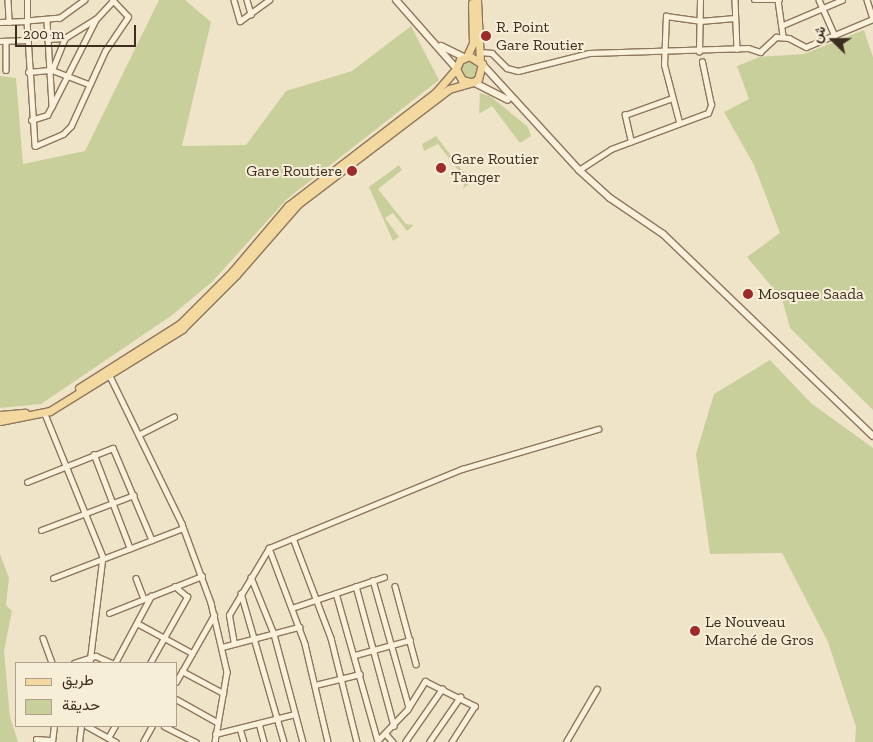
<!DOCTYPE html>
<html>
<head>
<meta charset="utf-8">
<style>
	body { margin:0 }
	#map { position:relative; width:873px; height:742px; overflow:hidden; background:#f0e4c8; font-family:"Zilla Slab",Vazirmatn,serif }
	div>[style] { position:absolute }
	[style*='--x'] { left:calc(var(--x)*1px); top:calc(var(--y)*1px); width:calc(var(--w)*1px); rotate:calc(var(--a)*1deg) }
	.green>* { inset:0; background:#c9cf9b }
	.round { border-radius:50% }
	.roads { filter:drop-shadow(1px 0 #8d765c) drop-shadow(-1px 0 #8d765c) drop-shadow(0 1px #8d765c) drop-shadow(0 -1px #8d765c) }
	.street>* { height:4.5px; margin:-2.25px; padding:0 2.25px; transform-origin:2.25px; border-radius:2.25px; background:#faf1dc }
	.secondary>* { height:6px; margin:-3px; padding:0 3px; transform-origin:3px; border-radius:3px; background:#faf1dc }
	.primary>* { height:7px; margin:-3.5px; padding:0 3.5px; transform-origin:3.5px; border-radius:3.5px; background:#f3d9a0 }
	.dots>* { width:14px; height:14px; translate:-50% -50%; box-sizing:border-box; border:2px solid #f7eed8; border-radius:50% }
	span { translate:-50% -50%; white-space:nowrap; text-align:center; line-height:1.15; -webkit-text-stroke:4px #f7eed8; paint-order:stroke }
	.poi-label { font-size:16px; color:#3d2e20 }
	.left { translate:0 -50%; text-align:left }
	.right { translate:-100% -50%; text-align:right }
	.legend { position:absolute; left:15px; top:662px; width:162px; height:65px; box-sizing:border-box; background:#f7eed8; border:1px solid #ada18e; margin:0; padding:6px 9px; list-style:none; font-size:15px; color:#3d2e20 }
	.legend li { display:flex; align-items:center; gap:10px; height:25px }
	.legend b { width:25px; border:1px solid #ada18e }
	.north { position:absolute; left:808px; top:15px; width:50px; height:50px; -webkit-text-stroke:4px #f7eed8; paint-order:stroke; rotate:292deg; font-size:14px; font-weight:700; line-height:20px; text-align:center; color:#3d2e20 }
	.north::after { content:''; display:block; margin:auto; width:18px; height:22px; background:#3d2e20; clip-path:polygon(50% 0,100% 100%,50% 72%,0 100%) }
	.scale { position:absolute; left:15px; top:25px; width:121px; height:22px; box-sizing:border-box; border:2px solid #3d2e20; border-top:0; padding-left:6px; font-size:15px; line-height:18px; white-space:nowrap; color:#3d2e20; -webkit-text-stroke:4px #f7eed8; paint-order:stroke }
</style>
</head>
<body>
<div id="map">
	<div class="green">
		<i style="clip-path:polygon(159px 0,185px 0,211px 22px,182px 146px,246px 145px,286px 91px,352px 71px,411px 26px,439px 80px,287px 199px,213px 281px,171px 316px,41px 404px,0 408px,0 76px,16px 78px,23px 164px,85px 151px)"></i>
		<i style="clip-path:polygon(864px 30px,873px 57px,873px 410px,790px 328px,782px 299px,747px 257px,780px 233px,754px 165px,724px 112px,749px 99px,737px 66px,760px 57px,804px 54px)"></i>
		<i class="round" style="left:460px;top:59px;width:20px;height:20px"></i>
		<i style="clip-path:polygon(480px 93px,490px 96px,528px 127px,531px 136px,520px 143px,492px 106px,479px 114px)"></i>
		<i style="clip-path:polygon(436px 136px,471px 182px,463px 189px,465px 179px,438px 144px,424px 151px,422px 144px)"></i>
		<i style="clip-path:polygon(399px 165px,402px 170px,378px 189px,406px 224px,414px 225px,407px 231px,393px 213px,385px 218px,399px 237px,393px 241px,369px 187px)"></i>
		<i style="clip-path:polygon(770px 360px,811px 403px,873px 448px,873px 742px,855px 742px,856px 727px,828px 642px,782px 553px,710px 554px,696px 454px,714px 394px)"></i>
		<i style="clip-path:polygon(0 554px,9px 578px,6px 605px,12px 611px,4px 651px,10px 717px,18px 742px,0 742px)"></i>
	</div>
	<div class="roads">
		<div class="street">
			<i style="--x:8;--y:0;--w:22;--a:87"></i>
			<i style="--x:85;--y:0;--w:31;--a:144"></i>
			<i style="--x:60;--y:18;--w:33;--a:175"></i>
			<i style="--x:27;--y:21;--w:125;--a:86.3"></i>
			<i style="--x:35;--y:146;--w:30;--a:-23"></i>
			<i style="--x:63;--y:134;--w:11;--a:-45"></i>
			<i style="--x:71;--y:126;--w:82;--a:-65.6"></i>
			<i style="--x:105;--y:51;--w:41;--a:-55.9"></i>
			<i style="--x:128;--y:17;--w:23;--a:-133"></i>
			<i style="--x:234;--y:0;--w:22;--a:74"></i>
			<i style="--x:240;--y:21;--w:36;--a:-36"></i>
			<i style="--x:247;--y:0;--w:15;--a:74"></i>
			<i style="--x:735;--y:0;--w:49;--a:87.7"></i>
			<i style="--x:754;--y:0;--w:26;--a:0"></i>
			<i style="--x:778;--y:0;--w:36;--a:82"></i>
			<i style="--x:819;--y:0;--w:39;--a:66"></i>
			<i style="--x:867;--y:0;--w:19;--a:72"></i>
			<i style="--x:47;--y:21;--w:85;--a:86.6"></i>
			<i style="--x:52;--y:106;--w:97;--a:-63.2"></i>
			<i style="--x:96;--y:19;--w:25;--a:-47"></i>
			<i style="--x:0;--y:22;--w:27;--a:-2"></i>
			<i style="--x:27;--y:21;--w:21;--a:-90"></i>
			<i style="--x:783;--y:25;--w:64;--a:-23"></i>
			<i style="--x:47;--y:39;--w:18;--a:-3"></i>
			<i style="--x:65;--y:38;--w:36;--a:-32"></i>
			<i style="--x:0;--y:41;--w:28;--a:-2"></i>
			<i style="--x:6;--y:41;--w:29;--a:90"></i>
			<i style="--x:480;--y:52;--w:12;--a:5"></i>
			<i style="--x:492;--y:53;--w:21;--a:45"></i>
			<i style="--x:507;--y:68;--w:11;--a:15"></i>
			<i style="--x:518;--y:71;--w:73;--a:-14.2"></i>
			<i style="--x:589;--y:53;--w:159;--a:-1.8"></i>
			<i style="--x:748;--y:48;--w:13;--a:18"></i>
			<i style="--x:760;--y:52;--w:22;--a:-43"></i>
			<i style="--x:776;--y:37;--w:13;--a:4"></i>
			<i style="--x:789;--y:38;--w:19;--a:28"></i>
			<i style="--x:806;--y:47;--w:73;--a:-22.7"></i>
			<i style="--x:699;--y:52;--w:52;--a:-88.9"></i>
			<i style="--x:52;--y:70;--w:35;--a:-68"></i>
			<i style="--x:28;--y:72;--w:24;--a:-5"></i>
			<i style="--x:52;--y:70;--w:40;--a:21"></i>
			<i style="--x:31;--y:120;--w:17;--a:-17"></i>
			<i style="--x:47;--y:115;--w:10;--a:-61"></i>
			<i style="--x:679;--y:122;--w:59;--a:-104.7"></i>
			<i style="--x:664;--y:65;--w:49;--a:-87.7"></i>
			<i style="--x:666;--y:16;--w:34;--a:8"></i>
			<i style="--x:700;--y:21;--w:35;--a:-5"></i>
			<i style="--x:631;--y:142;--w:28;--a:-103"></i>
			<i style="--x:625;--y:115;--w:48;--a:-19.6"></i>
			<i style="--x:579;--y:170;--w:38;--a:-33"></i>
			<i style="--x:611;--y:149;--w:103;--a:-20.4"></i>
			<i style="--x:708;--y:113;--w:9;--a:-69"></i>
			<i style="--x:711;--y:105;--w:44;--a:-101.8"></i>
			<i style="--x:109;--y:374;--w:167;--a:64"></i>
			<i style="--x:182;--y:524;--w:84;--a:69.8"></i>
			<i style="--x:211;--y:603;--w:71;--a:76.9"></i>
			<i style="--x:227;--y:672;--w:71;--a:99.7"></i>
			<i style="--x:45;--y:414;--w:154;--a:67.9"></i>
			<i style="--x:103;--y:557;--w:107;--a:97"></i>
			<i style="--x:140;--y:434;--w:38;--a:-27"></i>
			<i style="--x:94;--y:454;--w:101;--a:69"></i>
			<i style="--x:27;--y:482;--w:92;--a:-21.6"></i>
			<i style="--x:113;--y:448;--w:100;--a:67"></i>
			<i style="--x:41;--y:530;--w:99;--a:-20.6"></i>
			<i style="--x:293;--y:538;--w:107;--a:69.2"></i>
			<i style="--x:331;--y:638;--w:107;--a:76"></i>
			<i style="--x:269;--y:548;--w:103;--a:69.4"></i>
			<i style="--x:305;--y:644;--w:101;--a:76.8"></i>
			<i style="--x:251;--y:577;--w:61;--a:68"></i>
			<i style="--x:274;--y:634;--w:112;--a:75"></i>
			<i style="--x:53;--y:578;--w:139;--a:-21"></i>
			<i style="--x:136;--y:578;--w:22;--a:69"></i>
			<i style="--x:373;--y:580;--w:132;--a:74.2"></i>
			<i style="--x:356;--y:586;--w:145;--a:74.8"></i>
			<i style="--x:395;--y:586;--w:81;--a:74.9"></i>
			<i style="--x:241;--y:593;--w:155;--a:73.9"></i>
			<i style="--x:336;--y:593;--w:154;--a:74.2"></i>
			<i style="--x:292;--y:608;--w:97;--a:-18.6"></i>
			<i style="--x:109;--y:613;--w:100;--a:-21.7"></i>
			<i style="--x:137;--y:623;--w:63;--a:28.6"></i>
			<i style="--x:43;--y:638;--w:27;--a:70"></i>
			<i style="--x:234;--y:644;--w:29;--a:-100"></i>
			<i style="--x:229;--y:615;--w:78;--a:-59.2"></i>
			<i style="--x:269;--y:548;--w:209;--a:-22.3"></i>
			<i style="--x:462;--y:469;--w:142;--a:-16.4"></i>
			<i style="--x:222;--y:647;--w:80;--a:-14.6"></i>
			<i style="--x:355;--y:655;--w:57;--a:-15.3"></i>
			<i style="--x:74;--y:663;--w:23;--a:-18"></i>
			<i style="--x:96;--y:656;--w:17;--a:24"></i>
			<i style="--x:115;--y:663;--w:76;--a:-61.8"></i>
			<i style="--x:150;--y:663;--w:76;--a:-60.7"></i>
			<i style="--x:187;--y:597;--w:16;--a:-140"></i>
			<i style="--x:182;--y:671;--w:47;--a:28.2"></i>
			<i style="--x:176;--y:682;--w:77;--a:-60.4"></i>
			<i style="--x:315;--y:685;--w:46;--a:-13.7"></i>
			<i style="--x:176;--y:699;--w:47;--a:29.3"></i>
			<i style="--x:259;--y:723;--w:20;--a:75"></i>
			<i style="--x:87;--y:726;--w:33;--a:29"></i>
			<i style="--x:164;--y:726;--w:36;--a:27"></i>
			<i style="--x:240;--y:728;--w:15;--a:74"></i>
			<i style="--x:215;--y:734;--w:82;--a:-14"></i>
			<i style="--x:386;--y:734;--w:11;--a:49"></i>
			<i style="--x:108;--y:738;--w:14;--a:-60"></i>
			<i style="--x:36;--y:739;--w:16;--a:4"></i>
			<i style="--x:378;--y:740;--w:42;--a:-46"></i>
			<i style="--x:407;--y:710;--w:34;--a:-58"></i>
			<i style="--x:425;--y:681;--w:56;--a:26.6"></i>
			<i style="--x:475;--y:706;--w:43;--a:122.6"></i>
			<i style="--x:52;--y:742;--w:16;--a:-83"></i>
			<i style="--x:79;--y:742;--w:16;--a:-83"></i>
			<i style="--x:143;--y:742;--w:18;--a:-61"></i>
			<i style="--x:405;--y:742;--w:65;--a:-55.1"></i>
			<i style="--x:429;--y:742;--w:55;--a:-55.4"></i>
			<i style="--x:566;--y:742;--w:61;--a:-59.7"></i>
		</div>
		<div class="secondary">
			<i style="--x:396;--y:0;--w:91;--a:48.6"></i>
			<i style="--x:441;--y:46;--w:25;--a:26"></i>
			<i style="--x:482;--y:64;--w:144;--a:47.5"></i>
			<i style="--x:579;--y:170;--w:42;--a:42.1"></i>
			<i style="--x:610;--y:198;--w:64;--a:34.2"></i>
			<i style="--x:663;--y:234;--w:291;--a:43.9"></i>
			<i style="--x:473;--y:82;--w:39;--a:27"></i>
		</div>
		<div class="primary">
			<i style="--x:477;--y:0;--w:61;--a:87.2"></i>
			<i style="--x:467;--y:56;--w:14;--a:-65"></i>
			<i style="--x:473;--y:43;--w:40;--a:-91.4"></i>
			<i style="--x:79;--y:388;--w:120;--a:-32.4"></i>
			<i style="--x:180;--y:324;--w:74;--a:-45"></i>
			<i style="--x:232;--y:272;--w:87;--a:-49.7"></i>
			<i style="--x:288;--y:206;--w:187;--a:-37.6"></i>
			<i style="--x:436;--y:92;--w:30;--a:-49"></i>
			<i style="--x:0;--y:415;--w:25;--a:-5"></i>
			<i style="--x:0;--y:421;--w:51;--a:-11.3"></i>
			<i style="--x:50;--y:411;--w:155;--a:-31.8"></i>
			<i style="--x:182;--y:329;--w:76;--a:-45"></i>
			<i style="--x:236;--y:275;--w:94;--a:-48.9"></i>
			<i style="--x:298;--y:204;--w:190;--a:-37.3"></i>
			<i style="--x:449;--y:89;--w:25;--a:-16"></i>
			<i style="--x:473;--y:82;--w:6;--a:-31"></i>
			<i style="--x:478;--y:79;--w:16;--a:-75"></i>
			<i style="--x:482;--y:64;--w:15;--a:-148"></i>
			<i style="--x:469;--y:56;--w:10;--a:156"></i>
			<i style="--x:460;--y:60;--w:10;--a:114"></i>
			<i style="--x:456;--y:69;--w:13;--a:61"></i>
			<i style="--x:462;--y:80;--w:8;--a:14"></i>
		</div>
	</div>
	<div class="dots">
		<i style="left:486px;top:36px;background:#9e2a2b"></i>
		<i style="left:441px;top:168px;background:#9e2a2b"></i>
		<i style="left:352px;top:171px;background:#9e2a2b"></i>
		<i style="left:748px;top:294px;background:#9e2a2b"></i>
		<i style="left:695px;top:631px;background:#9e2a2b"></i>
	</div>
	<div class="poi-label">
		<span class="left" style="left:496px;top:36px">R. Point<br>Gare Routier</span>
		<span class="left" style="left:451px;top:168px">Gare Routier<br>Tanger</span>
		<span class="right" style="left:342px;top:171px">Gare Routiere</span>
		<span class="left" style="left:758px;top:294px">Mosquee Saada</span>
		<span class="left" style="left:705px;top:631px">Le Nouveau<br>Marché de Gros</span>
	</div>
	<ul class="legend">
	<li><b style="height:6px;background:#f3d9a0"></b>طريق</li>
	<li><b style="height:14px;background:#c9cf9b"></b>حديقة</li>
	</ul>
	<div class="north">ش</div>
	<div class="scale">200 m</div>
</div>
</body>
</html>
